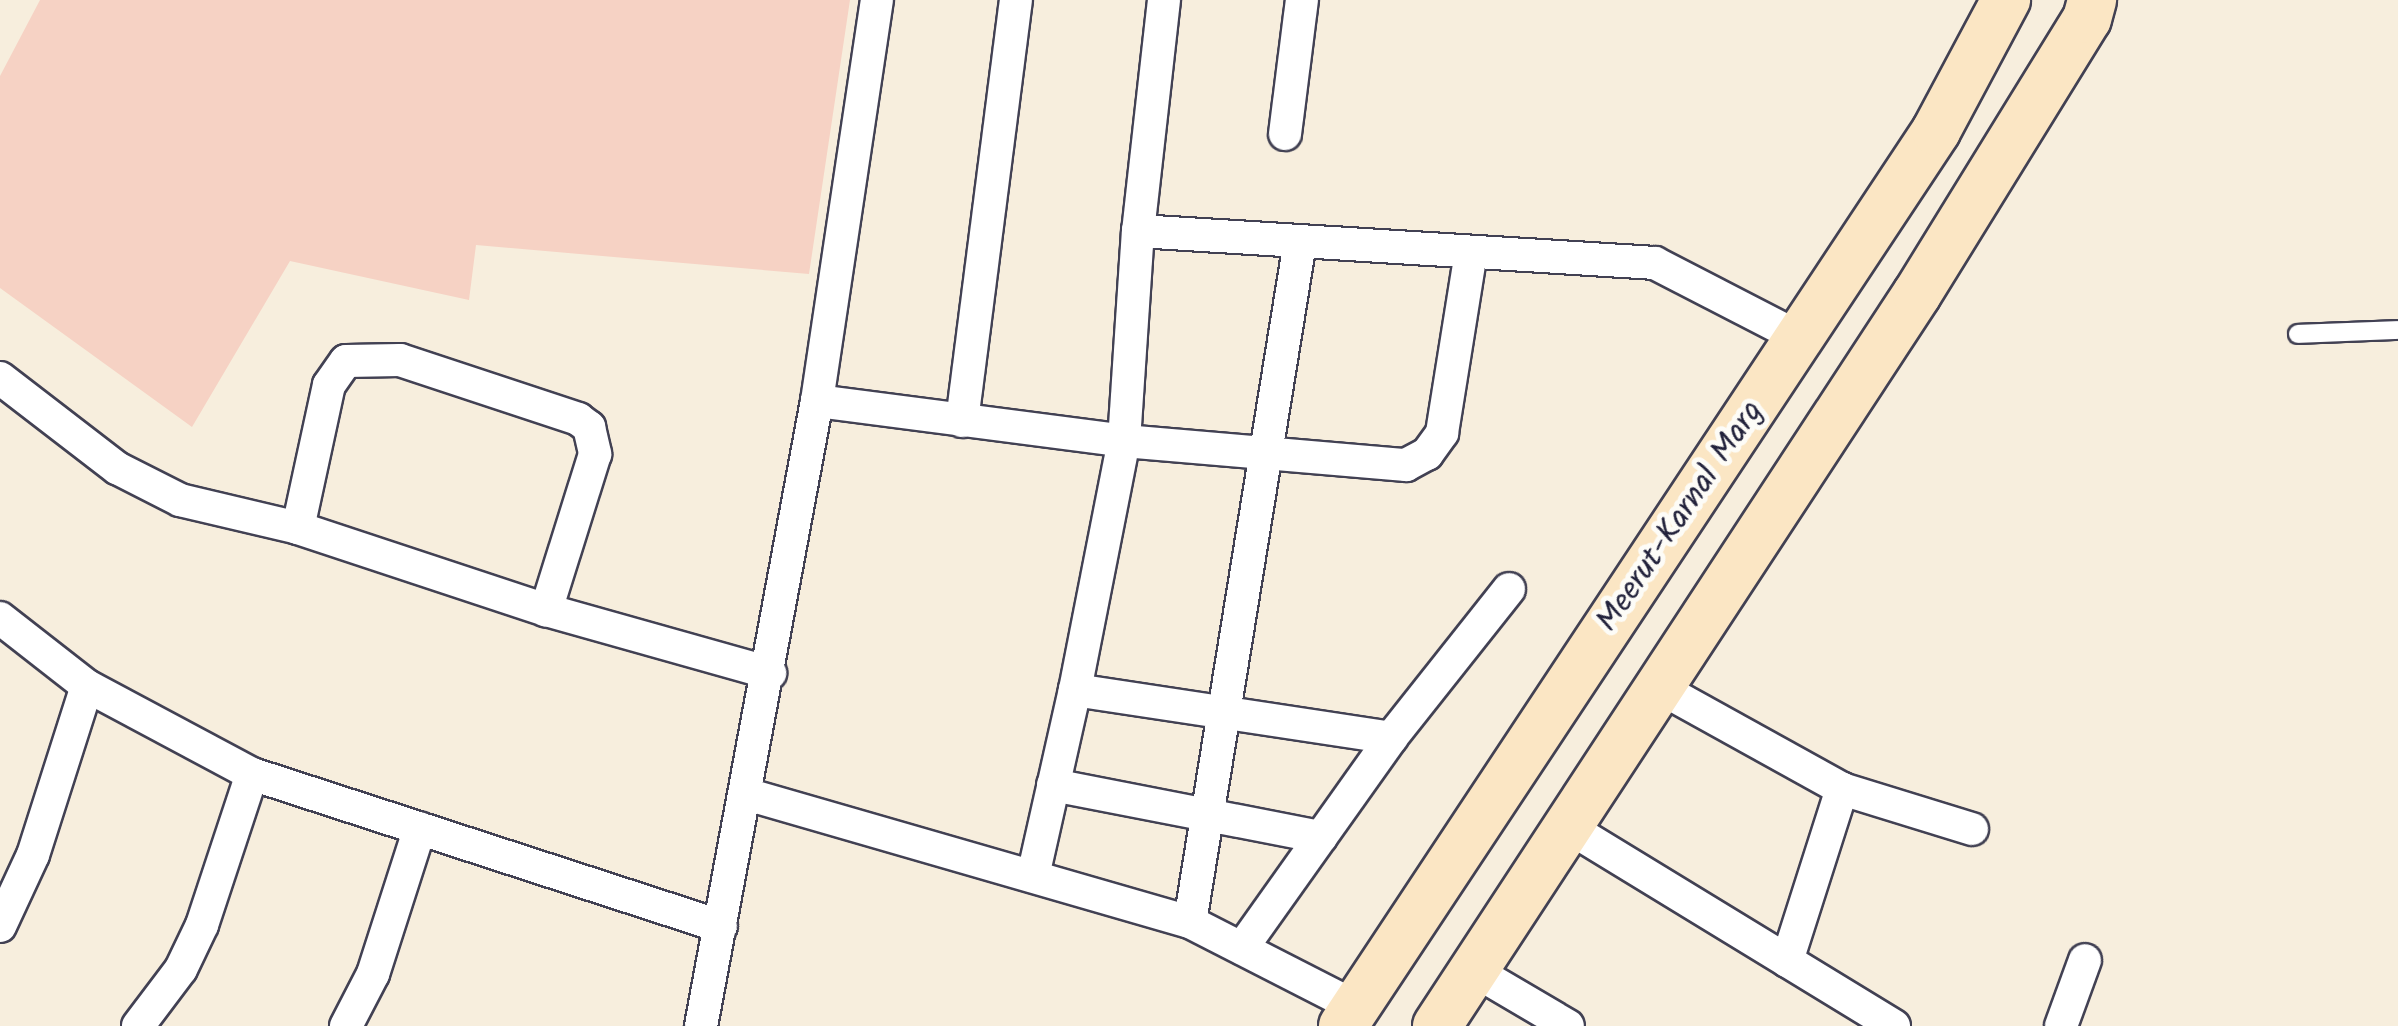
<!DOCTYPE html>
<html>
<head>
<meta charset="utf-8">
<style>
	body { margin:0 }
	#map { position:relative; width:2398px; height:1026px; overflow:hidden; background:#f7eedd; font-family:Kalam,sans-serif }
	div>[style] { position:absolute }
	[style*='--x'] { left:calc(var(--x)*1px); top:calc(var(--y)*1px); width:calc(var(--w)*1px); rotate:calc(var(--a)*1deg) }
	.built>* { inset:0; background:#f6d2c4 }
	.roads { filter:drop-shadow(2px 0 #424153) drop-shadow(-2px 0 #424153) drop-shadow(0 2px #424153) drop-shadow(0 -2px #424153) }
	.lane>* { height:18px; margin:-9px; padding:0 9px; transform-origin:9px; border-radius:9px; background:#fff }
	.street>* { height:32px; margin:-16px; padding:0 16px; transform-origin:16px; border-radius:16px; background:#fff }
	.secondary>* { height:48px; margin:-24px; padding:0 24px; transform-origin:24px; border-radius:24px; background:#fbe6c4 }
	span { translate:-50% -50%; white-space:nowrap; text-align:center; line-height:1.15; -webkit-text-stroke:10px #fdfcf7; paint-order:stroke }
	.street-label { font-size:32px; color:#22223b }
</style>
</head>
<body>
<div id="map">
	<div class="built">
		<i style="clip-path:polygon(40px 0,850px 0,809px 274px,476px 245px,469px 300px,290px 261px,192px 427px,0 288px,0 76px)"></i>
	</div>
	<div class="roads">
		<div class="lane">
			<i style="--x:2298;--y:334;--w:100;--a:-2.3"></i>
		</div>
		<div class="street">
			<i style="--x:1164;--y:0;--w:232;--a:96.4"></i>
			<i style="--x:1138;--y:231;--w:518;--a:3.54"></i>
			<i style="--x:1655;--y:263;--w:163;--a:27.3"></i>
			<i style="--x:1285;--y:134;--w:135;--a:-82.8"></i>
			<i style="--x:0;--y:378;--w:148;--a:37.6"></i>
			<i style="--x:117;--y:468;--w:71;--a:26.9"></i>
			<i style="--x:180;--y:500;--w:121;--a:13.3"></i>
			<i style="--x:298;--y:528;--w:261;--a:18.3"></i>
			<i style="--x:546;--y:610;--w:233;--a:15.7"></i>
			<i style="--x:817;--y:401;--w:310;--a:7.4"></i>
			<i style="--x:1124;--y:441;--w:283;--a:4.9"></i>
			<i style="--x:1406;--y:465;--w:24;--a:-28"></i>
			<i style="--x:1427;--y:454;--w:26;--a:-54"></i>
			<i style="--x:1442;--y:433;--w:183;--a:-80.9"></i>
			<i style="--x:962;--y:421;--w:424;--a:-82.7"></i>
			<i style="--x:298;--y:528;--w:146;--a:-77.8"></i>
			<i style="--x:329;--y:385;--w:29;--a:-55"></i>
			<i style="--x:346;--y:361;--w:54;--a:-1.1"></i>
			<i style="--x:400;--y:360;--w:188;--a:18.3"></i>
			<i style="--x:578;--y:419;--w:14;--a:36"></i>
			<i style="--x:589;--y:427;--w:28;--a:77"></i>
			<i style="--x:595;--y:454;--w:164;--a:107.4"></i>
			<i style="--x:0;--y:618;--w:110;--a:38"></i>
			<i style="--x:87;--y:686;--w:187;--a:28.1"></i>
			<i style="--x:252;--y:774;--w:493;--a:18"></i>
			<i style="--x:1660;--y:688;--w:208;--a:29"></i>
			<i style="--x:1842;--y:789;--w:136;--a:17.1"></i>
			<i style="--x:1075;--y:690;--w:254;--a:-78.9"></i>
			<i style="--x:1124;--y:441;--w:210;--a:-86.2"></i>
			<i style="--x:1053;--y:785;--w:273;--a:11"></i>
			<i style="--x:746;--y:794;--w:462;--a:16.1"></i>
			<i style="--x:1190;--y:922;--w:186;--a:27.1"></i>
			<i style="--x:1568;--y:827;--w:382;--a:31.4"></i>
			<i style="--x:1033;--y:876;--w:191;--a:-77.3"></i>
			<i style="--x:1075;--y:690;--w:320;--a:8.6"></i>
			<i style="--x:1190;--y:922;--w:689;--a:-80.81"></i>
			<i style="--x:0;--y:926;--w:78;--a:-65.1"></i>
			<i style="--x:33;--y:855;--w:177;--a:-72.3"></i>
			<i style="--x:1242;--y:948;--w:257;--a:-54.6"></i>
			<i style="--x:1391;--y:738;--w:190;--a:-51.6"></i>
			<i style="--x:1787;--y:961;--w:181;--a:-72.3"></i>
			<i style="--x:1473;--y:970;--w:110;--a:30.5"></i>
			<i style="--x:138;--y:1026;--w:71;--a:-53"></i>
			<i style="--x:181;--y:969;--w:49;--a:-64.5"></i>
			<i style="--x:202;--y:925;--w:159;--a:-71.7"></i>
			<i style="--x:346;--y:1026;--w:59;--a:-62.6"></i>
			<i style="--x:373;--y:974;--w:153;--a:-72.2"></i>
			<i style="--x:701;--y:1026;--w:636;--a:-79.49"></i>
			<i style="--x:817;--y:401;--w:405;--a:-81.5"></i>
			<i style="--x:2061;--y:1026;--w:70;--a:-70"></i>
		</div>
		<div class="secondary">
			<i style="--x:1343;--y:1026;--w:1074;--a:-56.47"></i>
			<i style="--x:1936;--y:131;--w:149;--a:-61.9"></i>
			<i style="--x:1437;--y:1026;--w:875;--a:-56.75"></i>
			<i style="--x:1917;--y:294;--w:323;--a:-58.3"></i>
			<i style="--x:2087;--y:19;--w:20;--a:-75"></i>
		</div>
	</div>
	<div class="street-label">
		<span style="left:1681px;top:517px;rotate:-56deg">Meerut-Karnal Marg</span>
	</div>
</div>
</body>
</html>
